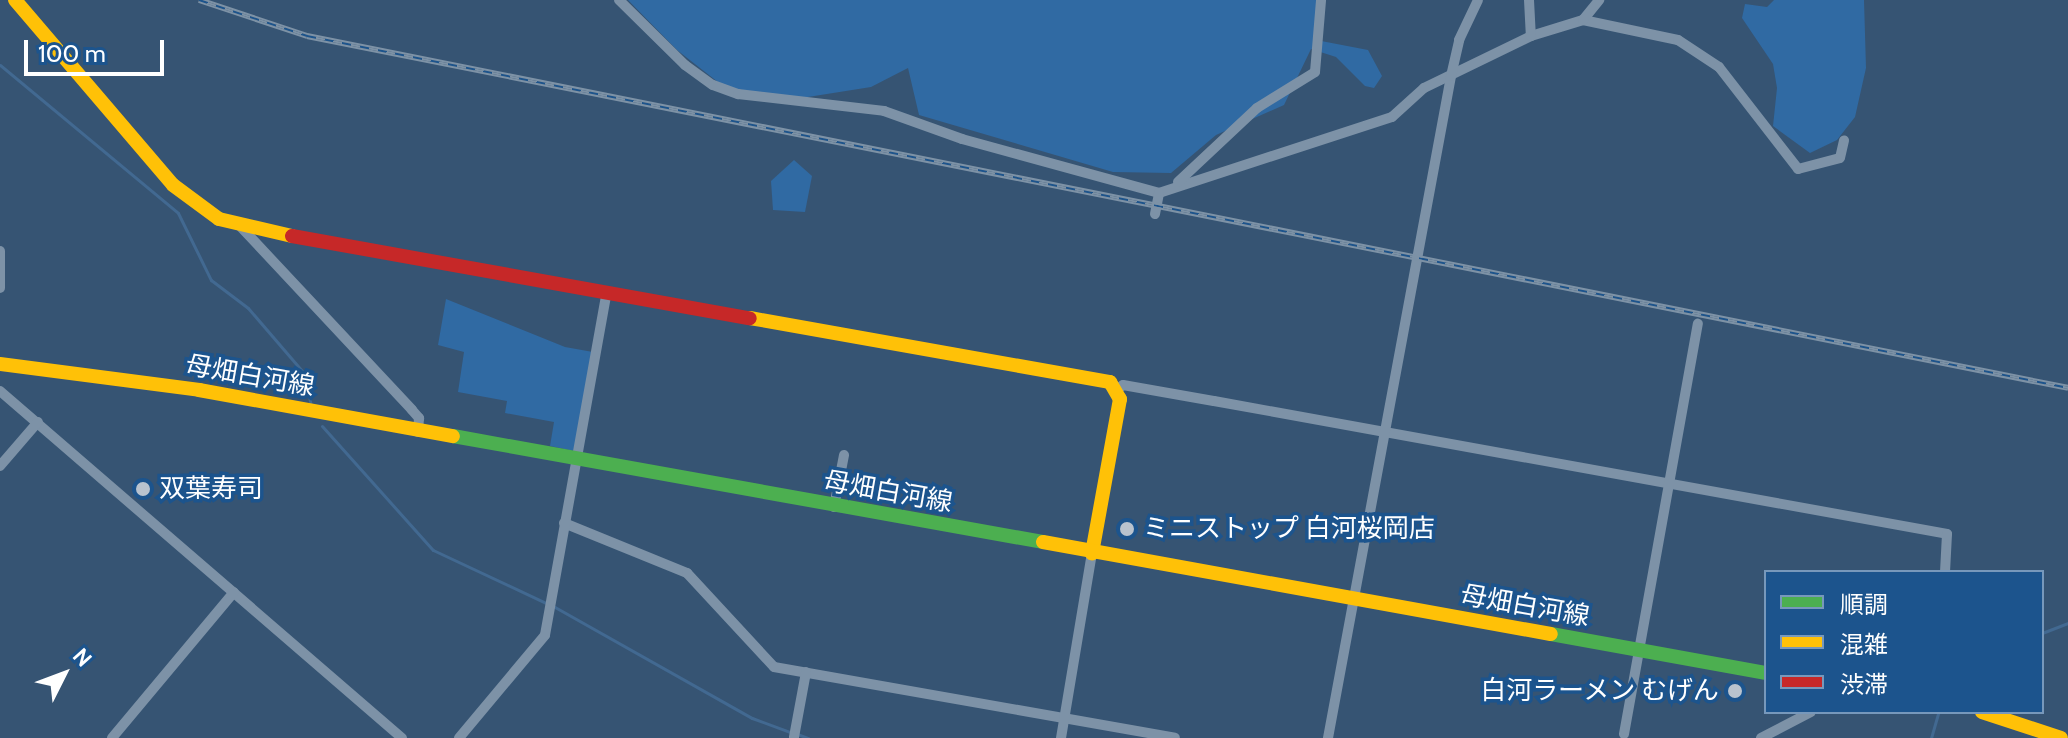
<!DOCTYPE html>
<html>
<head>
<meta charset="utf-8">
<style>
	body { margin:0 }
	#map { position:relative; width:2068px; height:738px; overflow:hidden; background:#365473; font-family:Cabin,"Noto Sans JP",sans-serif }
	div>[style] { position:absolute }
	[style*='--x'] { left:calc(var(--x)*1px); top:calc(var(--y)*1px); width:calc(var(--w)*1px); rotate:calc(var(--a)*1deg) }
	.green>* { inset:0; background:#306aa3 }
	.stream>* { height:3px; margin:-1.5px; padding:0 1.5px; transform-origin:1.5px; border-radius:1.5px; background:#426991 }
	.street>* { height:10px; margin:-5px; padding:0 5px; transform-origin:5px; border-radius:5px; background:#7d92a7 }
	.fast>* { height:14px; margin:-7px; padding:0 7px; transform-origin:7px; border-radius:7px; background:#4caf50 }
	.slow>* { height:14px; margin:-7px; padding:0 7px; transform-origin:7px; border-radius:7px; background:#ffc107 }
	.jam>* { height:14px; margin:-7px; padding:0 7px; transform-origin:7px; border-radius:7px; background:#c62828 }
	.rail>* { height:6px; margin-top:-3px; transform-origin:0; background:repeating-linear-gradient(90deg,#1c548d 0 9px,#7d92a6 0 18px); box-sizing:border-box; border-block:2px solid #7d92a6 }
	.dots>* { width:22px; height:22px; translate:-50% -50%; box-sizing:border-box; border:4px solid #1c548d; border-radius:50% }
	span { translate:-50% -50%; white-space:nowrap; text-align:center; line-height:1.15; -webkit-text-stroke:7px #1c548d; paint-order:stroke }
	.street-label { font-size:26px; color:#fff }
	.poi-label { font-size:26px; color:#fff }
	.left { translate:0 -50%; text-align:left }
	.right { translate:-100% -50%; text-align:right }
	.legend { position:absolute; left:1764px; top:570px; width:280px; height:144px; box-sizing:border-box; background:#1c548d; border:2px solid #7798bb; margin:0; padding:10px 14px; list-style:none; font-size:24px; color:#fff }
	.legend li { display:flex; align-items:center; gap:16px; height:40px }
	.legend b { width:40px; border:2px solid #7798bb }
	.north { position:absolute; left:24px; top:634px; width:80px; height:80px; -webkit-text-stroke:6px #1c548d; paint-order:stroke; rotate:48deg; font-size:22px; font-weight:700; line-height:32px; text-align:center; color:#fff }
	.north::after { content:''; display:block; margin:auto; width:28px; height:36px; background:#fff; clip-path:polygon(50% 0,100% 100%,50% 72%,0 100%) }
	.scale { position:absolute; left:24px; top:40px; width:140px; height:36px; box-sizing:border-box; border:4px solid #fff; border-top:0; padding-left:10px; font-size:24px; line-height:28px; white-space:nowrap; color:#fff; -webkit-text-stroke:6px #1c548d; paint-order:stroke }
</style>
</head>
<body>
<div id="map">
	<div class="green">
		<i style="clip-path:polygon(628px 0,1320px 0,1316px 40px,1368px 50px,1382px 76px,1374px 88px,1365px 86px,1336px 57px,1311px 49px,1284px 105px,1216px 135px,1171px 173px,1113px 172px,919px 115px,908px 68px,871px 87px,789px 100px,723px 86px,677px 50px)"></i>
		<i style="clip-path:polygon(1774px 0,1864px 0,1866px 68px,1855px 117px,1837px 140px,1810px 153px,1773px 126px,1777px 88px,1773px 64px,1742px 18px,1745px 4px,1767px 7px)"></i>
		<i style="clip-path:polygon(794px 160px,812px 176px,805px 212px,773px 210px,771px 181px)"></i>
		<i style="clip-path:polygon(446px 299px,565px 347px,593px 352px,574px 451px,550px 446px,554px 422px,505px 413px,507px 401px,458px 392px,464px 352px,438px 345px)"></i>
	</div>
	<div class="stream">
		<i style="--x:0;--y:65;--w:231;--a:39.7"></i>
		<i style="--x:178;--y:213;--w:75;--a:63.8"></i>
		<i style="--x:211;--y:280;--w:46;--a:37.1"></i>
		<i style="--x:248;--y:308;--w:86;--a:49.3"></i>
		<i style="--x:304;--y:373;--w:34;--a:78"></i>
		<i style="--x:322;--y:426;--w:166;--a:48.2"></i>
		<i style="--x:433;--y:550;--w:125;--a:25.1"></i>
		<i style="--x:553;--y:606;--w:228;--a:29.4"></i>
		<i style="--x:752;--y:718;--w:40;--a:20.2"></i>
		<i style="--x:2042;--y:633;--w:28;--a:-21"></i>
		<i style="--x:797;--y:734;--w:12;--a:20"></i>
		<i style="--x:1931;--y:738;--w:26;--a:-74"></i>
	</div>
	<div class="street">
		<i style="--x:619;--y:0;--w:93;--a:44.6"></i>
		<i style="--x:685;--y:65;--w:34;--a:36"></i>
		<i style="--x:713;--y:85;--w:27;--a:20"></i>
		<i style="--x:738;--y:94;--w:147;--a:6.6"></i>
		<i style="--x:884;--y:111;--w:83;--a:19.7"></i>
		<i style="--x:962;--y:139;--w:204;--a:15.3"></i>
		<i style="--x:1159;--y:193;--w:245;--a:-18.1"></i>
		<i style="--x:1392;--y:117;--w:43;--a:-42.2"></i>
		<i style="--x:1424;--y:88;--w:119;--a:-25.9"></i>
		<i style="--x:1531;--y:36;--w:54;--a:-17.1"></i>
		<i style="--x:1583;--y:20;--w:97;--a:11.9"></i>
		<i style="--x:1678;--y:40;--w:49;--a:33.4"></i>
		<i style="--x:1719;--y:67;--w:129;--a:52.2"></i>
		<i style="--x:1798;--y:169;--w:43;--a:-14.7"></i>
		<i style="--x:1840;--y:158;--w:18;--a:-77"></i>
		<i style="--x:1529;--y:0;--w:36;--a:87"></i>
		<i style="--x:1583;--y:20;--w:26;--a:-51"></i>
		<i style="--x:1178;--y:182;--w:108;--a:-43.1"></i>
		<i style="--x:1257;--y:108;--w:68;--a:-31.8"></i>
		<i style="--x:1315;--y:72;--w:72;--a:-85.2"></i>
		<i style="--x:1155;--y:214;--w:21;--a:-79"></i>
		<i style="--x:241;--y:227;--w:250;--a:46.9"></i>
		<i style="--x:412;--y:410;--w:11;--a:49"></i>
		<i style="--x:419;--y:418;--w:14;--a:94"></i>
		<i style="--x:0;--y:251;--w:37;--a:90"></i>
		<i style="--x:1118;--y:389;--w:6;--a:-39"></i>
		<i style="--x:1123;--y:385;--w:92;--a:10"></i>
		<i style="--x:1214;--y:401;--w:745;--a:10.28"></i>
		<i style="--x:1947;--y:534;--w:38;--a:93"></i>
		<i style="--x:0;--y:391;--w:531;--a:40.8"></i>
		<i style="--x:0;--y:466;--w:58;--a:-49.2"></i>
		<i style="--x:834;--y:507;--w:53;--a:-79.1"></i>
		<i style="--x:564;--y:523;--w:133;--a:22.1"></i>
		<i style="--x:687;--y:573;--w:128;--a:47.2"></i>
		<i style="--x:774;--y:667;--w:407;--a:10"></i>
		<i style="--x:1624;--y:734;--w:417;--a:-79.8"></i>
		<i style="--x:794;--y:737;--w:66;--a:-79.5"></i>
		<i style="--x:112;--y:738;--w:190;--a:-50.1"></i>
		<i style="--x:459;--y:738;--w:134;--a:-50.1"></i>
		<i style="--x:545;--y:635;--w:349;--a:-79.8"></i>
		<i style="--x:1061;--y:738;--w:188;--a:-80.5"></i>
		<i style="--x:1328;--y:738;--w:673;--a:-79.47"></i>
		<i style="--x:1451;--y:76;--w:37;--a:-77"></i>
		<i style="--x:1459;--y:40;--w:44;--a:-64.6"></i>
		<i style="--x:1761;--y:738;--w:56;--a:-27.5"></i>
	</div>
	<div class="fast">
		<i style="--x:453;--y:436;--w:599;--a:10.19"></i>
		<i style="--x:1551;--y:634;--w:219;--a:10.3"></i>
	</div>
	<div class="slow">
		<i style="--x:15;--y:0;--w:243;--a:49.5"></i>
		<i style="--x:173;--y:185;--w:57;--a:36.5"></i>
		<i style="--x:219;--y:219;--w:75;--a:13.1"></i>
		<i style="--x:750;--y:318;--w:366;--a:10.1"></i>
		<i style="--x:1110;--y:382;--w:20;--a:60"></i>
		<i style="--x:1120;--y:399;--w:157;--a:100.3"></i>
		<i style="--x:0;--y:364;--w:201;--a:7.4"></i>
		<i style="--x:199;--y:390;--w:258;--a:10.3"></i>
		<i style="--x:1043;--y:542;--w:516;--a:10.27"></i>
		<i style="--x:1982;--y:712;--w:83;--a:18.2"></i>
	</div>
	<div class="jam">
		<i style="--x:292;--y:236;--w:465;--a:10.2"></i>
	</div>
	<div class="rail">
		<i style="--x:199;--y:0;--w:114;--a:18.4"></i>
		<i style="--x:307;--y:36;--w:1796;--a:11.3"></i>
	</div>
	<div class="dots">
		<i style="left:143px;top:489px;background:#b9c3ce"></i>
		<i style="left:1127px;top:529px;background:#b9c3ce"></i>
		<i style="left:1735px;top:691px;background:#b9c3ce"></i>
	</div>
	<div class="street-label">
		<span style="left:250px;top:376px;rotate:10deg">母畑白河線</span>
		<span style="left:888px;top:492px;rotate:10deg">母畑白河線</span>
		<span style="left:1525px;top:606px;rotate:10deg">母畑白河線</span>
	</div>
	<div class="poi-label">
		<span class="left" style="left:159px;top:489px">双葉寿司</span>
		<span class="left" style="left:1143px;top:529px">ミニストップ 白河桜岡店</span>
		<span class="right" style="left:1719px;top:691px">白河ラーメン むげん</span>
	</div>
	<ul class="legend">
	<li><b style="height:10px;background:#4caf50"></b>順調</li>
	<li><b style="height:10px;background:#ffc107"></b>混雑</li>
	<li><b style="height:10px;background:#c62828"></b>渋滞</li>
	</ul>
	<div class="north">N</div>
	<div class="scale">100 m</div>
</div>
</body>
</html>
